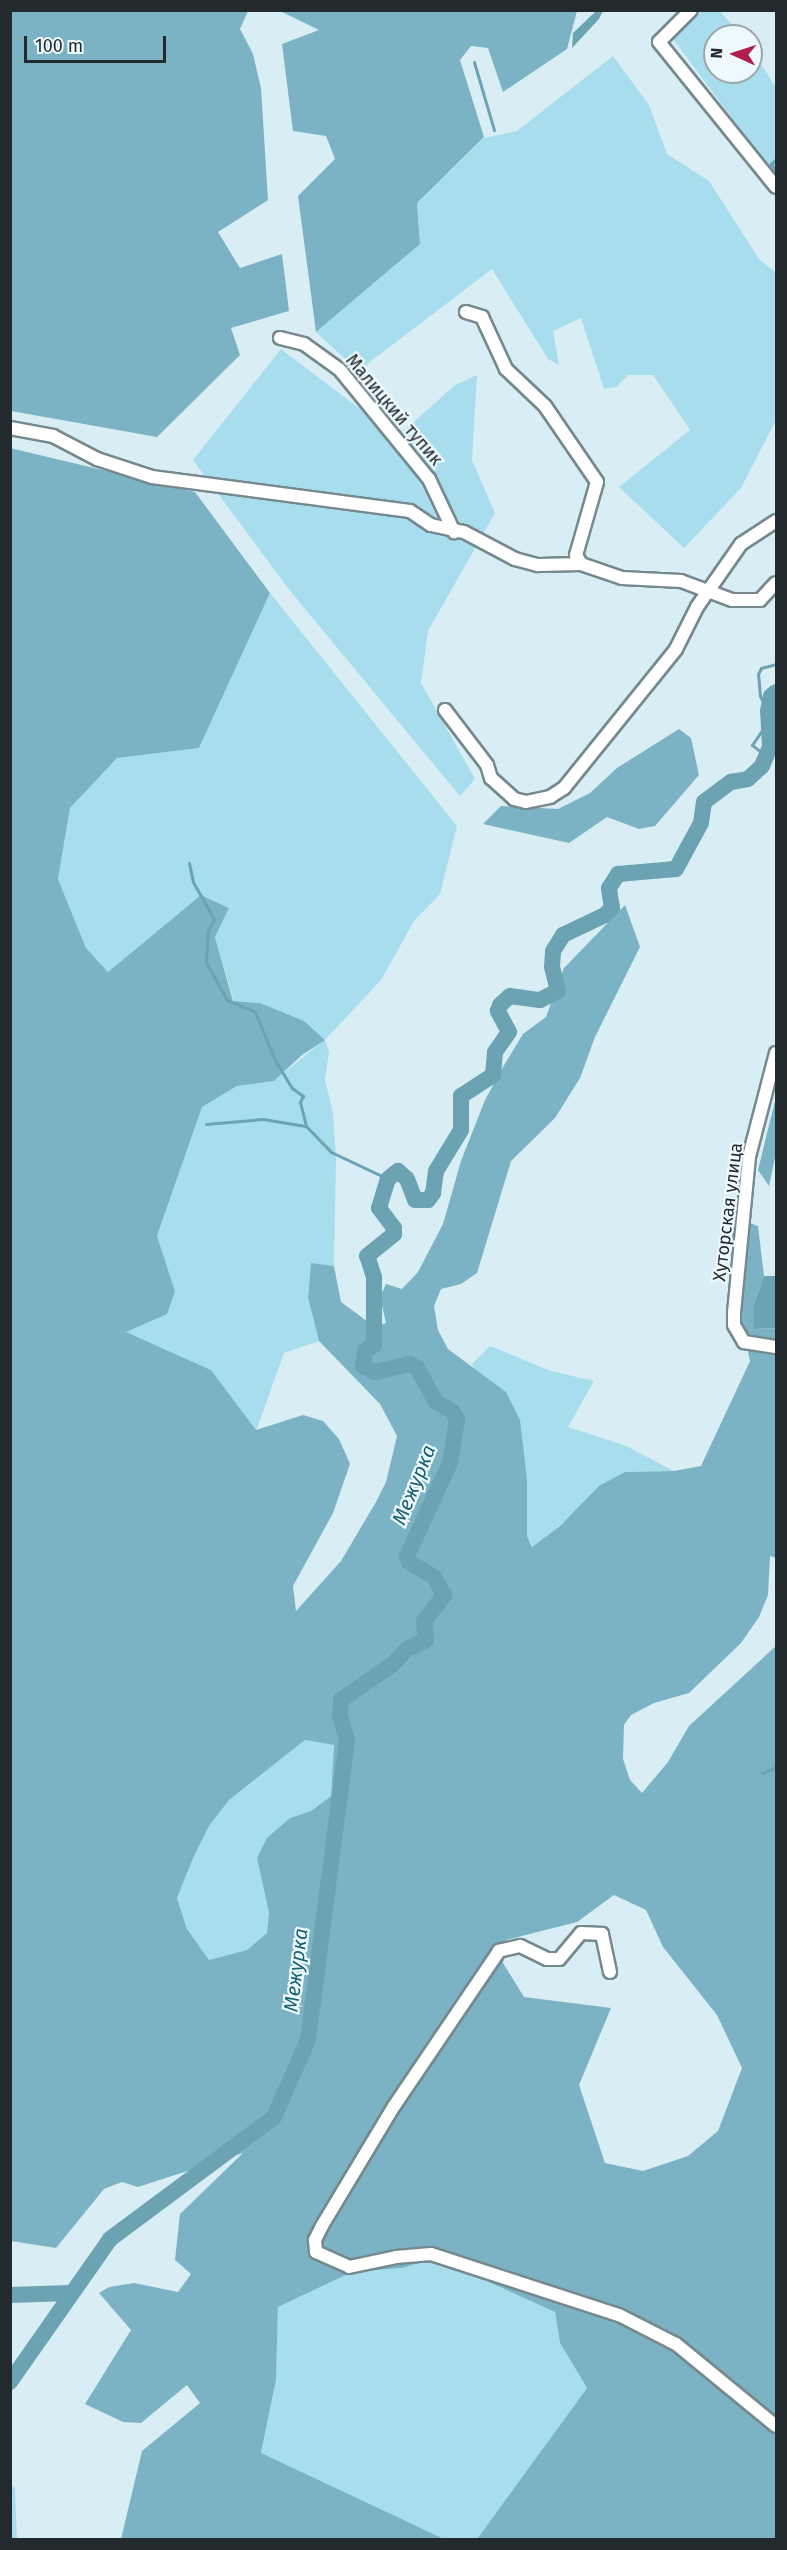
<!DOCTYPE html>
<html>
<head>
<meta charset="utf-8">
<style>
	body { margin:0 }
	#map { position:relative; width:787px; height:2550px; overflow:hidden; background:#d9eef4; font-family:"Fira Sans",sans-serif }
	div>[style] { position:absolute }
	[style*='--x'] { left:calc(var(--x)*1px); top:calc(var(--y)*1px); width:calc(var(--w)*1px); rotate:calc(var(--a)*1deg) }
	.green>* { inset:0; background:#a8ddee }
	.forest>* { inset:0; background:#7bb3c4 }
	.water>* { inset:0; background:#6ba3b3 }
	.stream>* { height:3px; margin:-1.5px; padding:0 1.5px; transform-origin:1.5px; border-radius:1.5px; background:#6ba3b3 }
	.river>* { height:16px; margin:-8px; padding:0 8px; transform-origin:8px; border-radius:8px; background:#6ba3b3 }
	.roads { filter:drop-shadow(2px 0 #76898f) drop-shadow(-2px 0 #76898f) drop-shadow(0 2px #76898f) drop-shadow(0 -2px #76898f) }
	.street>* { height:12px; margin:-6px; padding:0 6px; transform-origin:6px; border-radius:6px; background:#fff }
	span { translate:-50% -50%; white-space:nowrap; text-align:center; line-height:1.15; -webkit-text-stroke:4.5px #edf9fd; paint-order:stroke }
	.street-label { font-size:18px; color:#232a2d }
	.water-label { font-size:20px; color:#176173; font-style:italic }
	.frame { position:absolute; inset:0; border:12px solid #232a2d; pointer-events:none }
	.north { position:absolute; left:703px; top:24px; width:60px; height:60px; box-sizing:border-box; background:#edf9fd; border:2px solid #9ca6aa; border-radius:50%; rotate:273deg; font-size:16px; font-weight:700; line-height:24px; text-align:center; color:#232a2d }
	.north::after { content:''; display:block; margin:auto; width:21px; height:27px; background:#b01e4d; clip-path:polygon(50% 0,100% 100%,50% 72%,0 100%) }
	.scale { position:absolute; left:24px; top:36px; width:142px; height:27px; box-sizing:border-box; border:3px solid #232a2d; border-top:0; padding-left:8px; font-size:18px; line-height:21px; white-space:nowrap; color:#232a2d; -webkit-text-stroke:4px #edf9fd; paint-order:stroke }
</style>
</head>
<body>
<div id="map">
	<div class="green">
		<i style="clip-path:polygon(703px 10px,720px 11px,741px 36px,715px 36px,715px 72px,751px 72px,751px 49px,775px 86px,776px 177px,673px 39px)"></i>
		<i style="clip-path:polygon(613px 56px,649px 105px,667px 154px,709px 181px,759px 259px,776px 273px,776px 420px,741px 488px,684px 548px,619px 487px,690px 430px,653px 375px,628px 375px,616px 387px,604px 389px,581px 318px,553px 331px,559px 365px,548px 359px,492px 269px,358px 371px,316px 332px,420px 244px,417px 203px,484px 138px,517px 131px)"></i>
		<i style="clip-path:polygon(281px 349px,397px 437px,455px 385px,477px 375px,472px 460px,495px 513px,428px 631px,421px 683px,475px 779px,460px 796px,291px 592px,193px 460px)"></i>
		<i style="clip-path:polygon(270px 593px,457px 826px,440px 894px,414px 921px,381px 980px,325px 1040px,329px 1052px,325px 1080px,333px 1113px,336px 1158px,334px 1266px,311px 1264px,308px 1298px,319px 1341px,284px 1353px,256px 1431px,211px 1370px,125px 1332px,175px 1291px,157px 1236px,202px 1107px,237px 1086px,274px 1081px,324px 1040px,260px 1003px,234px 1001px,215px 937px,229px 908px,201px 895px,108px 972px,86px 948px,58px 879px,70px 808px,117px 757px,199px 748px)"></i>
		<i style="clip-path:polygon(490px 1346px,551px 1371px,594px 1381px,568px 1427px,624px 1445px,674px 1471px,625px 1472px,533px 1547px,527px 1536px,527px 1479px,523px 1451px,472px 1364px)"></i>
		<i style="clip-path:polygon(305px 1740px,334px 1745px,331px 1796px,311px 1811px,290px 1818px,257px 1858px,269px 1913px,267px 1933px,247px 1950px,209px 1960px,187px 1929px,177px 1898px,194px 1856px,209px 1826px,229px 1800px)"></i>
		<i style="clip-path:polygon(436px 2258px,555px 2312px,560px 2343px,587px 2388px,477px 2539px,444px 2539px,261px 2454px,276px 2380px,278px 2307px,352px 2272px,402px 2268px)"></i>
		<i style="clip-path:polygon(10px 2483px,15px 2488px,17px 2539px,11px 2539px)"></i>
	</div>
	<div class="forest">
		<i style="clip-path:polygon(11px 10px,248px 11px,240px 29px,253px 54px,261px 88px,268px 200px,218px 232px,240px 268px,282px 254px,289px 311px,231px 328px,240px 355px,157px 437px,11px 411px)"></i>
		<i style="clip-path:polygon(280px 11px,577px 11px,567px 49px,503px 92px,488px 48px,471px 46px,460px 60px,484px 137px,417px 203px,420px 244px,316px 332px,298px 196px,335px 159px,326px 136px,293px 131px,282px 44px,319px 30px)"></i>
		<i style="clip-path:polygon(evenodd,10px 448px,195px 492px,270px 593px,199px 748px,117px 758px,70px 808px,58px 879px,86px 948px,108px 972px,201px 895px,229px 908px,215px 937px,233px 1001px,260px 1003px,304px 1021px,325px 1040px,302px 1055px,274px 1081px,237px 1086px,202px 1107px,157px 1236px,175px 1291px,167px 1314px,126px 1332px,211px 1370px,256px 1430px,303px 1415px,323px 1421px,339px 1439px,350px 1464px,333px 1513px,293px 1586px,296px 1611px,341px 1561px,376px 1502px,386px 1482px,397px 1436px,380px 1404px,319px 1341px,308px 1298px,311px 1263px,334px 1266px,341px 1302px,375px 1327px,386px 1323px,380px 1297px,386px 1284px,402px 1289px,418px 1272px,443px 1224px,461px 1161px,485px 1100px,503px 1067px,523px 1034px,546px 1017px,564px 968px,625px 905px,640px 947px,595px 1037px,580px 1078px,555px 1118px,511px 1161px,477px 1273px,461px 1284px,441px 1289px,434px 1306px,438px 1330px,448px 1349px,506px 1392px,520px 1420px,527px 1479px,527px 1536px,532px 1547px,561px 1525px,599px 1486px,625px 1472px,674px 1471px,701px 1466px,750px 1361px,741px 1319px,730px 1216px,758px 1226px,764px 1276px,753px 1307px,755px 1329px,776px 1328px,776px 1558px,770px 1556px,768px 1595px,759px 1617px,741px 1643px,689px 1693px,654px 1703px,631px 1715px,624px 1725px,623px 1759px,630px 1780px,642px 1793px,668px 1762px,689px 1726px,776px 1646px,776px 2539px,477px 2539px,587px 2388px,560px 2343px,555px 2312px,436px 2258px,402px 2268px,352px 2272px,278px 2307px,276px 2380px,261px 2453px,444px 2539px,121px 2539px,142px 2451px,200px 2403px,187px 2385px,141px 2423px,123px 2422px,85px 2404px,131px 2330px,99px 2293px,109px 2287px,134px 2283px,178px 2292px,191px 2274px,175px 2260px,180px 2214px,243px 2153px,138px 2187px,122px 2182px,104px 2189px,56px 2248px,11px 2241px,10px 448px,305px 1740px,334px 1745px,331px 1796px,311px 1811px,290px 1818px,267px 1838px,257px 1858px,269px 1913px,267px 1933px,247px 1950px,209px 1960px,187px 1929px,177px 1898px,194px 1856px,209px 1826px,229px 1800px,305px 1740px,10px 448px,614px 1895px,646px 1910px,663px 1947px,717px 2015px,742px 2068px,718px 2131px,688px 2156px,643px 2171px,605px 2163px,579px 2085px,611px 2008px,524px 1997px,503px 1963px,506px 1940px,577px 1922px,614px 1895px)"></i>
		<i style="clip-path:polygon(679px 729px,691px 738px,699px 775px,655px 826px,639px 829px,607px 817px,569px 843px,483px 824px,501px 806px,558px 809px,590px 793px,617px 768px)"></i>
		<i style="clip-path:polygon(776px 1097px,776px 1153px,769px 1186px,758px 1170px)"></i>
	</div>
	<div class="water">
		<i style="clip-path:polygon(596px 11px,603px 11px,599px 19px,572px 48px,573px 33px)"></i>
		<i style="clip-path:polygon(764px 1276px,776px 1276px,776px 1328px,754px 1329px,753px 1307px)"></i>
	</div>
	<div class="stream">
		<i style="--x:474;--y:62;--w:71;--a:73.6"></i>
		<i style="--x:776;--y:159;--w:7;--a:135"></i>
		<i style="--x:771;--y:164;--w:9;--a:54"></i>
		<i style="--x:768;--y:711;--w:17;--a:-118"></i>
		<i style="--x:760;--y:696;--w:22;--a:-95"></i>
		<i style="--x:758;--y:674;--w:7;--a:-63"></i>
		<i style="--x:761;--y:668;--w:16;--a:-15"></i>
		<i style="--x:766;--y:756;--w:18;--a:-142"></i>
		<i style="--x:752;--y:745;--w:29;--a:-56"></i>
		<i style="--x:189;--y:863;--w:19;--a:78"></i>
		<i style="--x:193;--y:882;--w:43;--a:60.4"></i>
		<i style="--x:214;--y:919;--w:13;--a:117"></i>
		<i style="--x:208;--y:931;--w:31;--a:94"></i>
		<i style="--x:206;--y:962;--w:43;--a:61.1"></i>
		<i style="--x:227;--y:1000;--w:30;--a:23"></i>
		<i style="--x:255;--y:1012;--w:52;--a:67.4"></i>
		<i style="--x:275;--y:1060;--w:33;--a:59"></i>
		<i style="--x:292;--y:1088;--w:14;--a:36"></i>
		<i style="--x:303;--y:1096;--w:7;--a:117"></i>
		<i style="--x:300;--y:1102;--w:25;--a:76"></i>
		<i style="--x:306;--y:1126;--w:36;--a:46"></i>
		<i style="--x:331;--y:1152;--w:63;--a:25.3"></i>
		<i style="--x:206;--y:1124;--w:57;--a:-5"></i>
		<i style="--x:263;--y:1119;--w:43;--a:9.5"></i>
		<i style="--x:762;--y:1773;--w:15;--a:-23"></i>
	</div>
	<div class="river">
		<i style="--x:10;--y:2295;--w:59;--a:-1.9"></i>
		<i style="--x:10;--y:2382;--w:174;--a:-55"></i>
		<i style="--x:110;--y:2239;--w:204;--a:-36.6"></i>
		<i style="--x:274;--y:2117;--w:84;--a:-66.2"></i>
		<i style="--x:308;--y:2040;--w:302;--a:-82.6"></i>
		<i style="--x:347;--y:1741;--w:27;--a:-105"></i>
		<i style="--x:340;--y:1715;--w:15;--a:-86"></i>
		<i style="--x:341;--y:1700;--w:63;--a:-34.7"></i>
		<i style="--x:393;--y:1664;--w:21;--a:-47"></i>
		<i style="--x:407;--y:1649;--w:21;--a:-25"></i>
		<i style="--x:426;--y:1640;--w:19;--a:-96"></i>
		<i style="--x:424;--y:1621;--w:33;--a:-52"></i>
		<i style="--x:444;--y:1595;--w:21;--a:-119"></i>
		<i style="--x:434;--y:1577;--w:29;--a:-149"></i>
		<i style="--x:409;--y:1562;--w:6;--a:-108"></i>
		<i style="--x:407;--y:1556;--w:102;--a:-65.2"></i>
		<i style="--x:450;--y:1463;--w:44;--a:-80.8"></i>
		<i style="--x:457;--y:1420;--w:10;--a:-119"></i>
		<i style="--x:452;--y:1411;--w:18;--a:-151"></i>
		<i style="--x:436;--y:1402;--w:39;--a:-119"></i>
		<i style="--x:417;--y:1368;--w:8;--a:-150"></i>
		<i style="--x:410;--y:1364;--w:36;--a:167"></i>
		<i style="--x:375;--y:1372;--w:13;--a:-153"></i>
		<i style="--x:363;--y:1366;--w:15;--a:-82"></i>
		<i style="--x:365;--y:1351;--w:11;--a:-34"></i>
		<i style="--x:374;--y:1345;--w:68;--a:-90"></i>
		<i style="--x:374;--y:1277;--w:22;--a:-108"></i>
		<i style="--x:367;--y:1256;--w:35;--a:-39"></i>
		<i style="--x:394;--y:1234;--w:6;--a:-90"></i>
		<i style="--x:394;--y:1228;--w:25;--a:-127"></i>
		<i style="--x:379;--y:1208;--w:30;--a:-73"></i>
		<i style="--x:388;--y:1179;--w:13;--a:-39"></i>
		<i style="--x:398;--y:1171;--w:12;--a:42"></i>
		<i style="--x:407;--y:1179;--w:22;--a:69"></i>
		<i style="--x:415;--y:1200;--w:13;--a:0"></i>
		<i style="--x:428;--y:1200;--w:9;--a:-54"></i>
		<i style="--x:433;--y:1193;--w:22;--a:-82"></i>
		<i style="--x:436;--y:1171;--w:48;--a:-58.6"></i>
		<i style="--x:461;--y:1130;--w:34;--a:-90"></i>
		<i style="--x:461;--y:1096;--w:38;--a:-33"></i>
		<i style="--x:493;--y:1075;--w:23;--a:-85"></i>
		<i style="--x:495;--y:1052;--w:24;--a:-55"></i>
		<i style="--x:509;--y:1032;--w:24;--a:-118"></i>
		<i style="--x:498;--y:1011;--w:6;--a:-72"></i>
		<i style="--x:500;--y:1005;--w:13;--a:-42"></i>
		<i style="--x:510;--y:996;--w:30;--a:8"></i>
		<i style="--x:540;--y:1000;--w:20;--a:-27"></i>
		<i style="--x:558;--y:991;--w:25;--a:-104"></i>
		<i style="--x:552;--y:967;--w:16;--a:-86"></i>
		<i style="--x:553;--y:951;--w:19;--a:-58"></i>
		<i style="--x:563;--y:935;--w:47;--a:-25.5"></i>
		<i style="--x:605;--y:915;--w:10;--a:-45"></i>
		<i style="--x:612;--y:908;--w:20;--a:-99"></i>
		<i style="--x:609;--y:888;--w:17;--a:-57"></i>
		<i style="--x:618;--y:874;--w:58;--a:-4.9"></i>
		<i style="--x:676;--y:869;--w:52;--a:-61.5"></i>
		<i style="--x:701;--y:823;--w:21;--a:-82"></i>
		<i style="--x:704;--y:802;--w:34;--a:-37"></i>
		<i style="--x:731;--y:782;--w:17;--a:-10"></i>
		<i style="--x:748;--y:779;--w:19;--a:-43"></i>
		<i style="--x:762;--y:766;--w:21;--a:-67"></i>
		<i style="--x:770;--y:747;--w:36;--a:-93"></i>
		<i style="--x:768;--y:711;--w:15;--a:-79"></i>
		<i style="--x:771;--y:696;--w:6;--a:-39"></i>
	</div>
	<div class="roads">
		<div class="street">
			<i style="--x:691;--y:10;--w:45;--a:135"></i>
			<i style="--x:659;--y:42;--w:186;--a:51.1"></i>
			<i style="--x:466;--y:312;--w:17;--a:17"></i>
			<i style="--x:482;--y:317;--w:57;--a:65.2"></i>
			<i style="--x:506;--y:369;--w:54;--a:43.5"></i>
			<i style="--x:545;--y:406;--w:92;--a:55.6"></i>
			<i style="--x:597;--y:482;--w:76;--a:106"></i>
			<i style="--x:576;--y:555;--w:10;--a:61"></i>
			<i style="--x:280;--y:338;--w:25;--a:14"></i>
			<i style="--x:304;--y:344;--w:44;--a:35.8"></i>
			<i style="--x:340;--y:370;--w:141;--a:50.8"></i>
			<i style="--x:429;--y:479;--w:59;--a:64.7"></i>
			<i style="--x:10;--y:428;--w:44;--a:10.5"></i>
			<i style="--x:53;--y:436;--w:50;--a:27.6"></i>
			<i style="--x:97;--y:459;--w:58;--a:18.1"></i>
			<i style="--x:152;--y:477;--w:260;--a:7.5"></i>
			<i style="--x:410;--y:511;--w:25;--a:34"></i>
			<i style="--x:431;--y:525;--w:34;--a:12"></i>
			<i style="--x:464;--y:532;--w:58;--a:27.9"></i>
			<i style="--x:515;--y:559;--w:24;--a:15"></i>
			<i style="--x:538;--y:565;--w:43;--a:-1.3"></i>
			<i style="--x:581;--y:564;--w:43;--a:18.9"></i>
			<i style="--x:622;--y:578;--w:59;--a:2.9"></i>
			<i style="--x:681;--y:581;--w:54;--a:20.4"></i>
			<i style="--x:732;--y:600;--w:28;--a:0"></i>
			<i style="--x:760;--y:600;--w:23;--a:-47"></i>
			<i style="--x:445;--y:710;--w:69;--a:52.6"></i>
			<i style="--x:487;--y:765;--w:14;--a:73"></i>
			<i style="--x:491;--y:778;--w:31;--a:42"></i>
			<i style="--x:514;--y:799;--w:12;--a:14"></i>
			<i style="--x:526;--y:802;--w:25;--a:-12"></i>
			<i style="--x:550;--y:797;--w:17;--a:-33"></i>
			<i style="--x:564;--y:788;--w:179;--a:-51.1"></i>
			<i style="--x:676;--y:649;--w:47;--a:-63.4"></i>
			<i style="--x:697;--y:607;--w:77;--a:-55.1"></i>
			<i style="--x:741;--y:544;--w:42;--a:-33.3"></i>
			<i style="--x:776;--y:1053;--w:107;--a:104.6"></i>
			<i style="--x:749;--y:1157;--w:156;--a:95.5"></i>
			<i style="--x:734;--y:1312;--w:13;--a:90"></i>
			<i style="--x:734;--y:1325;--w:20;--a:60"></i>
			<i style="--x:744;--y:1342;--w:32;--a:9"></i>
			<i style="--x:610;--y:1972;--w:39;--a:-102"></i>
			<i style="--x:602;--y:1934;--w:21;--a:-177"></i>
			<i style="--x:581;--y:1933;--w:34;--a:130"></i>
			<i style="--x:559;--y:1959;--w:12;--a:180"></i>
			<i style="--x:547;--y:1959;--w:30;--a:-154"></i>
			<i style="--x:520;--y:1946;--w:22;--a:167"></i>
			<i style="--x:499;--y:1951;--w:187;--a:124.1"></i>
			<i style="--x:394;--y:2106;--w:140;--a:121"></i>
			<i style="--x:322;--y:2226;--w:16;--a:117"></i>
			<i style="--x:315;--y:2240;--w:12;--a:85"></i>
			<i style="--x:316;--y:2252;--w:36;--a:24"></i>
			<i style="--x:349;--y:2267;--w:48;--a:-12"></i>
			<i style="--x:396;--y:2257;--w:35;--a:-5"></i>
			<i style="--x:431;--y:2254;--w:198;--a:18"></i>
			<i style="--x:619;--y:2315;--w:64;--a:27"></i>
			<i style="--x:676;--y:2344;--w:129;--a:39.4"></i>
		</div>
	</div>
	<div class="street-label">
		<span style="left:394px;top:410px;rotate:50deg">Малицкий тупик</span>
		<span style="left:728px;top:1212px;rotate:-83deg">Хуторская улица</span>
	</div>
	<div class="water-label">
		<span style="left:414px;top:1485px;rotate:-68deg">Межурка</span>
		<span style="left:296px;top:1970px;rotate:-83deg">Межурка</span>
	</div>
	<div class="frame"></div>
	<div class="north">N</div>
	<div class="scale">100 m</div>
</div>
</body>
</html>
